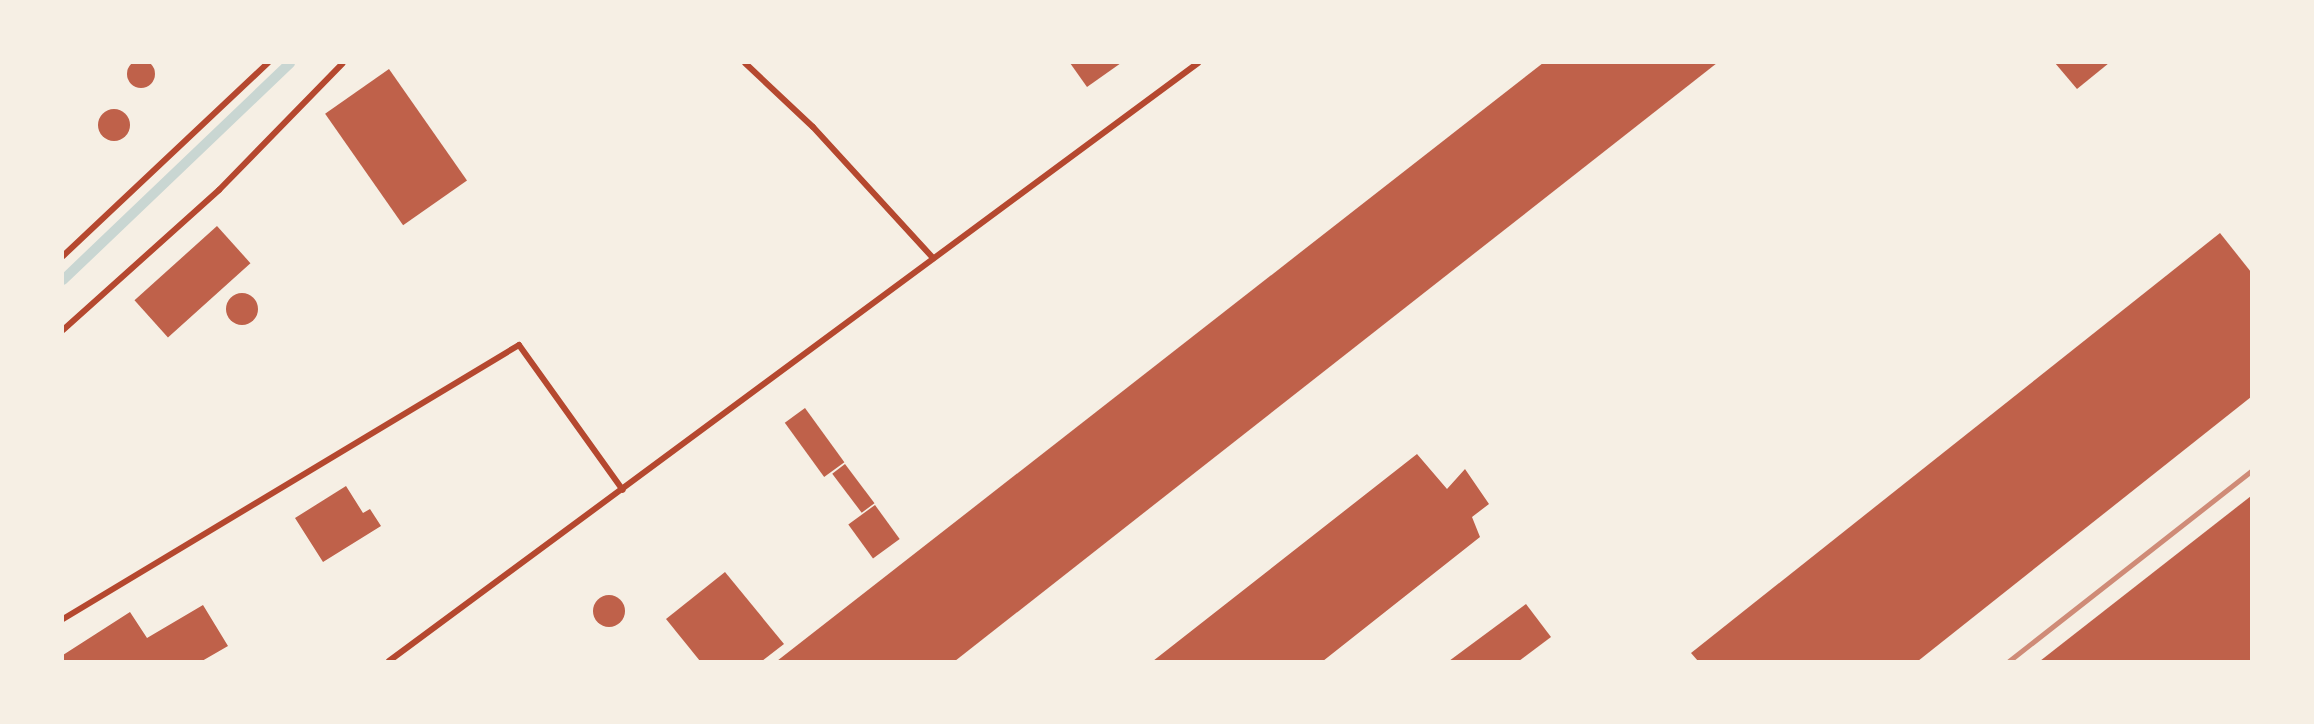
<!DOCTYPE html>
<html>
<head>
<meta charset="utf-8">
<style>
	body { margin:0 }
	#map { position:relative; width:2314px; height:724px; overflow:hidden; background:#f6efe4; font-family:Commissioner,sans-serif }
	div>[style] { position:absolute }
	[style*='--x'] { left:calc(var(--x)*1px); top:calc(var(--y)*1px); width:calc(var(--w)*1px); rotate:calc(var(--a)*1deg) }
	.stream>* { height:10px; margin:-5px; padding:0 5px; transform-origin:5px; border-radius:5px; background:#c9d6d2 }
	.building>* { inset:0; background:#bf614a; transform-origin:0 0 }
	.round { border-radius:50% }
	.minor>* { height:6px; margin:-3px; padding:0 3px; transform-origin:3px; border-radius:3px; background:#b5482f }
	.rail>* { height:4.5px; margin:-2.25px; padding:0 2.25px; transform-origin:2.25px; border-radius:2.25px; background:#cf8b77 }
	span { translate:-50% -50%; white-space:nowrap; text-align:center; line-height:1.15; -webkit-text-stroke:6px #f6efe4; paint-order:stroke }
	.frame { position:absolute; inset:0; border:64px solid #f6efe4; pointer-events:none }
</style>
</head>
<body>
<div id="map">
	<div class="stream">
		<i style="--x:63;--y:280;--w:314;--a:-43.7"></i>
	</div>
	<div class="building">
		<i class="round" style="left:127px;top:60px;width:28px;height:28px"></i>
		<i style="clip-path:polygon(1070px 63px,1121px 63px,1087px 87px)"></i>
		<i style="clip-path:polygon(1543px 63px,1717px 63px,955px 661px,777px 661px)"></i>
		<i style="clip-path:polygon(2055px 63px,2109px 63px,2077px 89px)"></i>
		<i style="left:389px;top:69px;width:136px;height:78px;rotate:55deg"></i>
		<i class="round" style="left:98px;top:109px;width:32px;height:32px"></i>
		<i style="left:217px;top:226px;width:50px;height:111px;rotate:48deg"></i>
		<i style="clip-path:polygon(2220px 233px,2251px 272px,2251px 397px,1918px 661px,1698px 661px,1691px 653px)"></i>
		<i class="round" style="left:226px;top:293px;width:32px;height:32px"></i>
		<i style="left:805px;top:408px;width:67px;height:25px;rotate:54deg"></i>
		<i style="clip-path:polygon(1417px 454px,1447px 489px,1465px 469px,1489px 504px,1472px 517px,1480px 537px,1323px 661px,1153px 661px)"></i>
		<i style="left:845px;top:464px;width:49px;height:16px;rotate:53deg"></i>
		<i style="clip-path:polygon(346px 486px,363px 513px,370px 509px,381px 526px,323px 562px,295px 518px)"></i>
		<i style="clip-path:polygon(2251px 496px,2251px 661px,2040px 661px)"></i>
		<i style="left:875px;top:505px;width:42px;height:33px;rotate:54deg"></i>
		<i style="clip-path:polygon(725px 572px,784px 644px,762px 661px,700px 661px,666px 619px)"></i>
		<i class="round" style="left:593px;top:595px;width:32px;height:32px"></i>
		<i style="clip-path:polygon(1526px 604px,1551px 637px,1519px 661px,1449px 661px)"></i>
		<i style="clip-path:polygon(203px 605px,228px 646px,202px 661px,63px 661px,63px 655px,130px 612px,147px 638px)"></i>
	</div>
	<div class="minor">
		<i style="--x:745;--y:63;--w:93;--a:43.3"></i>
		<i style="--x:813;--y:127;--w:178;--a:47.5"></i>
		<i style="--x:63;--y:256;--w:282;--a:-43.3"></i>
		<i style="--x:63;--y:330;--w:210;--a:-41.9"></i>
		<i style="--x:219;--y:190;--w:177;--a:-45.7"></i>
		<i style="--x:63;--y:619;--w:532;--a:-31"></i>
		<i style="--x:519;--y:345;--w:178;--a:54.4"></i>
		<i style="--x:389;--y:661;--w:1006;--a:-36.47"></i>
	</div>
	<div class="rail">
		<i style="--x:2009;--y:661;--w:308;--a:-38.1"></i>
	</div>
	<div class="frame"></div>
</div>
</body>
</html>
